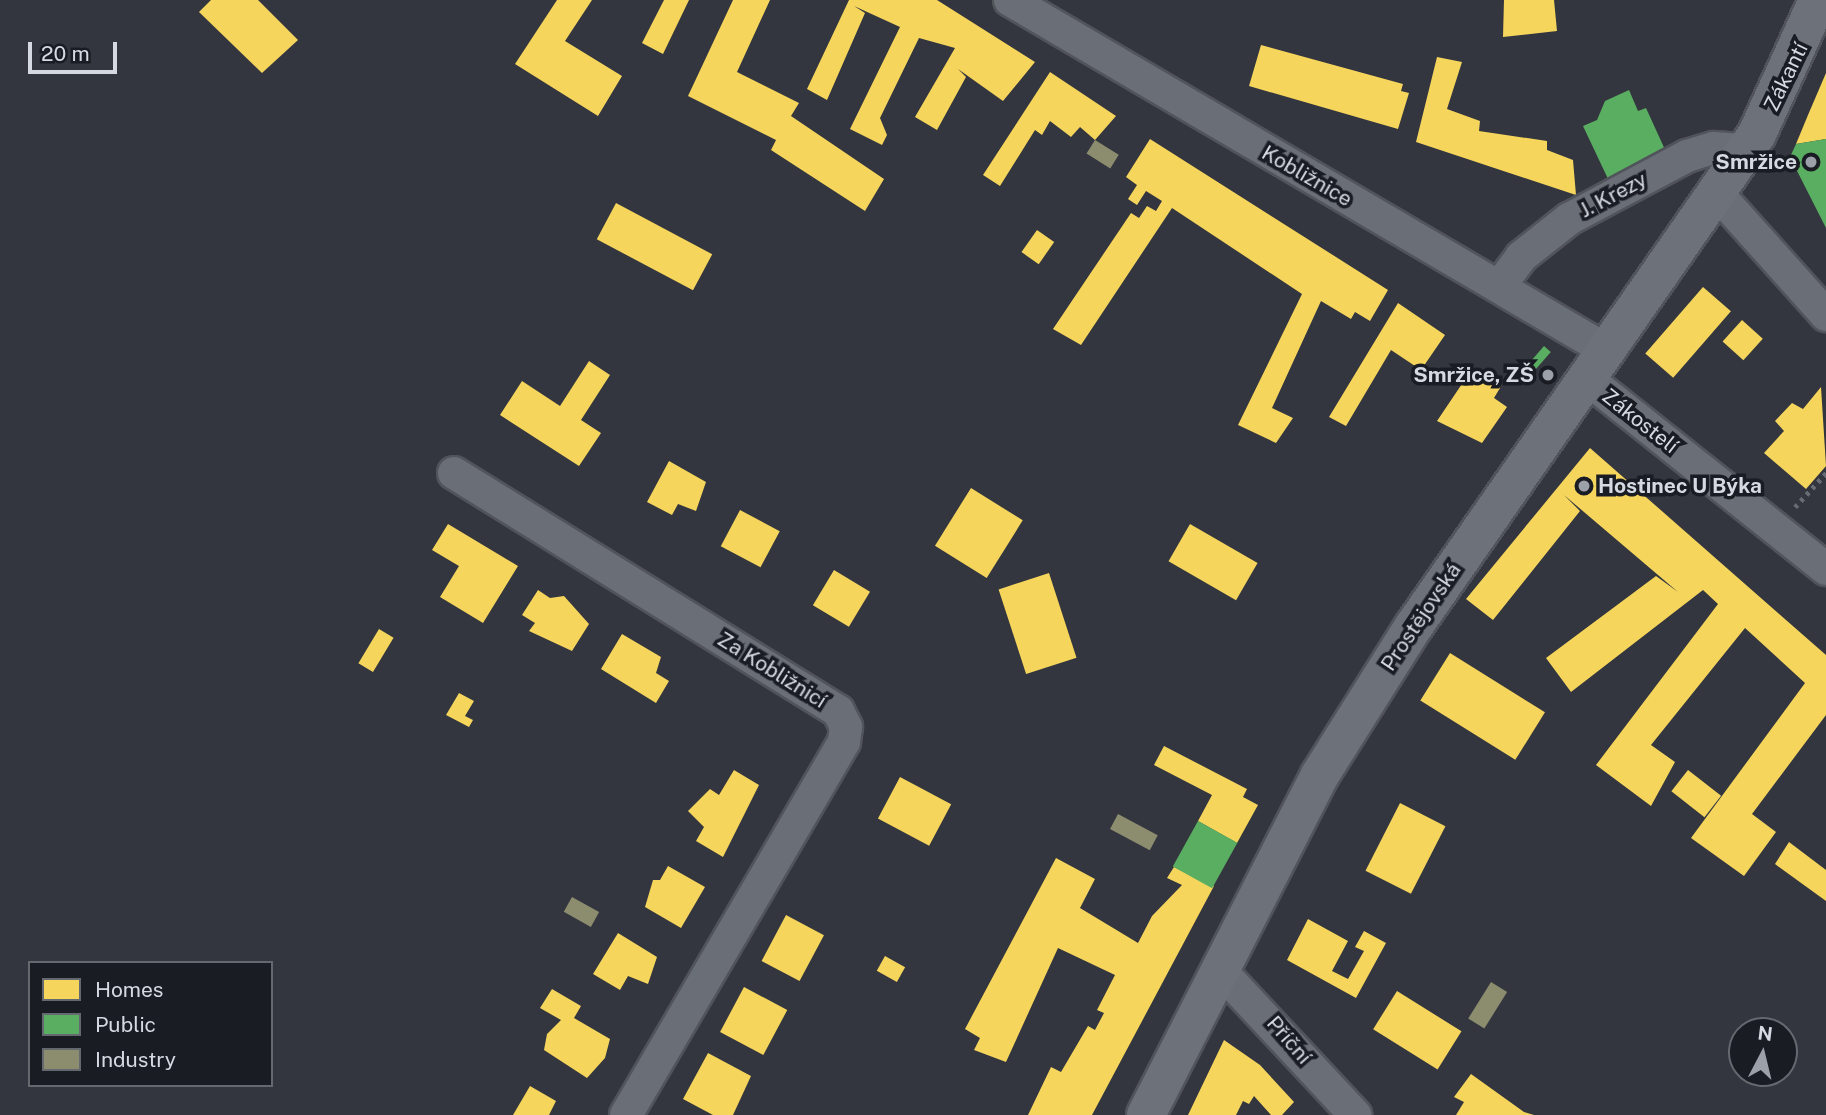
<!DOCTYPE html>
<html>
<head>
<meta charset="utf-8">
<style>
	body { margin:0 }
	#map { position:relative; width:1826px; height:1115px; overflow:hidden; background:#33363e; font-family:"Public Sans",sans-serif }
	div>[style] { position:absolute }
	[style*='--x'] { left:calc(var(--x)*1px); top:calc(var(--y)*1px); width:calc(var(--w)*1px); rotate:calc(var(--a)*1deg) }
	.homes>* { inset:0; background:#f6d55c; transform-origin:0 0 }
	.public>* { inset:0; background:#5aae61; transform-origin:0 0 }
	.industry>* { inset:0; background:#8c8c6e; transform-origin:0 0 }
	.path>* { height:4.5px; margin-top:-2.25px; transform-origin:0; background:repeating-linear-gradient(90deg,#676b72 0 3.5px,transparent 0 8.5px) }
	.roads { filter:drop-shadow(2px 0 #51545b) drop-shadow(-2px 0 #51545b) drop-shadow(0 2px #51545b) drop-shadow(0 -2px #51545b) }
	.minor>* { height:32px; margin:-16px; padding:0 16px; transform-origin:16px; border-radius:16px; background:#6a6e76 }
	.secondary>* { height:38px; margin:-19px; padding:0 19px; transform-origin:19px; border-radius:19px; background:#6c717a }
	.dots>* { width:19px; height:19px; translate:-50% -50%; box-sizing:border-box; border:4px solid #191c23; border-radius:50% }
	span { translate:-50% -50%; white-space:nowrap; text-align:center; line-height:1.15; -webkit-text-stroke:7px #191c23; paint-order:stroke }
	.street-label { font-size:21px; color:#d5d9e2 }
	.poi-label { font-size:21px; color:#d5d9e2; font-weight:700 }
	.right { translate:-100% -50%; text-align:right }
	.left { translate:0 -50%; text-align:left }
	.legend { position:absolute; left:28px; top:961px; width:245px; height:126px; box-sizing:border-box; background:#191c23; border:2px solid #64686f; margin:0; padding:9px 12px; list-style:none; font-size:21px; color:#d5d9e2 }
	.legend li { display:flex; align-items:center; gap:14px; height:35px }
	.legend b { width:35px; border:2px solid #64686f }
	.north { position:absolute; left:1728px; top:1017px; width:70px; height:70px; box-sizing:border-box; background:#191c23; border:2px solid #64686f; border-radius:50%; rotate:7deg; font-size:19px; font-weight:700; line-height:28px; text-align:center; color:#d5d9e2 }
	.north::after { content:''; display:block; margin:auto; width:24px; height:32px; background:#9ca0a9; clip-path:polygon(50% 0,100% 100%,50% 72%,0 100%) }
	.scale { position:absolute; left:28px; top:42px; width:89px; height:32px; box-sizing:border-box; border:4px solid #d5d9e2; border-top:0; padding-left:9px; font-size:21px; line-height:24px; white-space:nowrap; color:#d5d9e2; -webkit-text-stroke:5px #191c23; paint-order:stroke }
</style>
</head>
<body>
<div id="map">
	<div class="homes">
		<i style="clip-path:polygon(211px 0,258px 0,298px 40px,262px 73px,199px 12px)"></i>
		<i style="clip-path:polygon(557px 0,592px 0,565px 41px,622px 76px,598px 116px,515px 64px)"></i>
		<i style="clip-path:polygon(664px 0,689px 0,663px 54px,642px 43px)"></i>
		<i style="clip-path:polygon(733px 0,770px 0,737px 72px,799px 103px,791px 116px,884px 179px,865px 211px,771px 150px,776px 140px,688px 96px)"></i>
		<i style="clip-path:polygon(849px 0,937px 0,1035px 62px,1003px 101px,958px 69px,966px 77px,937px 130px,915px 117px,955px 48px,919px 38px,880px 118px,887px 135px,882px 145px,850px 129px,900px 27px,854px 6px,865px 13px,827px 100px,807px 89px)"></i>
		<i style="clip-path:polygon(1504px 0,1554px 0,1557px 31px,1503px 37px)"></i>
		<i style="clip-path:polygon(1261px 45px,1403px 84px,1401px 91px,1409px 93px,1398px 129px,1249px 86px)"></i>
		<i style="clip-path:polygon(1437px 57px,1462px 62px,1447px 109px,1480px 121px,1479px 131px,1547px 141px,1547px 150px,1573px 160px,1576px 195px,1416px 142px)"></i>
		<i style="clip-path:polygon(1050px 72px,1116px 116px,1095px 140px,1080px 127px,1071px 137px,1050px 121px,1042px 135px,1035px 130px,1000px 186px,983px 175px)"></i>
		<i style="clip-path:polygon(1826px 73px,1826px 139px,1796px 144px,1808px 115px)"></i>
		<i style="clip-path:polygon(1150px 139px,1388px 290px,1370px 321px,1355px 312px,1351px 319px,1321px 301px,1272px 408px,1293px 418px,1276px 443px,1238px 425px,1302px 294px,1172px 208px,1081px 345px,1053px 329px,1131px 213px,1139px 218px,1147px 206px,1156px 211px,1162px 201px,1146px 191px,1137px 205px,1128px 199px,1137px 185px,1126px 177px)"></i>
		<i style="left:616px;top:203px;width:109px;height:41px;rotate:28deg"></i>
		<i style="left:1037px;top:230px;width:21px;height:27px;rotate:35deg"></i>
		<i style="left:1703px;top:287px;width:37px;height:88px;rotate:41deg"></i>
		<i style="clip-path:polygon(1398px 303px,1445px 335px,1421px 370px,1391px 350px,1346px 426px,1329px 417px)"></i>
		<i style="left:1742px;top:320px;width:28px;height:29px;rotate:42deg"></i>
		<i style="clip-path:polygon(589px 361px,610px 375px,581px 420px,601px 433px,579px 466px,500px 415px,522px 381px,560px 406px)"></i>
		<i style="clip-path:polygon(1472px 369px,1500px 388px,1494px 398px,1507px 407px,1482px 443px,1437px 421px)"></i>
		<i style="clip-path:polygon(1821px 387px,1826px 466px,1806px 489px,1764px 453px,1784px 431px,1775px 421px,1792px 403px,1803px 409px)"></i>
		<i style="clip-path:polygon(1590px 448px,1826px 655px,1826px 715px,1752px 814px,1776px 832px,1744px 876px,1691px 838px,1805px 683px,1745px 628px,1651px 745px,1675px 762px,1651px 806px,1596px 765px,1718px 604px,1703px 590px,1571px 692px,1546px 658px,1656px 576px,1678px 592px,1564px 495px,1580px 511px,1493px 620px,1466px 599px)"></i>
		<i style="clip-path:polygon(669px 461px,706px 482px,696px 511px,678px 504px,672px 515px,647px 502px)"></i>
		<i style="left:971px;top:488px;width:61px;height:68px;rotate:32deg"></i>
		<i style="left:740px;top:510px;width:45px;height:41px;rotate:28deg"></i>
		<i style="clip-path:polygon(448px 524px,518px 566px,483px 623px,440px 597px,459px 566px,432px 550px)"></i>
		<i style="left:1190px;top:524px;width:78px;height:43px;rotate:30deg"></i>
		<i style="left:834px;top:570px;width:42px;height:41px;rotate:31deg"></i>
		<i style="left:1049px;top:573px;width:89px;height:53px;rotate:72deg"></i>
		<i style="clip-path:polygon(538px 590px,550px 598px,564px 596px,589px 624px,572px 651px,529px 631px,535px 623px,522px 615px)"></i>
		<i style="left:379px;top:629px;width:17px;height:40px;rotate:31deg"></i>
		<i style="clip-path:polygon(622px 634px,661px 657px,656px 673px,669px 681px,656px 703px,601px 669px)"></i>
		<i style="left:1450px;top:653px;width:112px;height:56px;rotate:32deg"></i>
		<i style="clip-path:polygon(459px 693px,474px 701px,465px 716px,473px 720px,469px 727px,446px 715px)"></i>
		<i style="clip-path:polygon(1164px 746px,1247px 789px,1243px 797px,1258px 805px,1237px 843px,1198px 821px,1212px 795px,1154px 765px)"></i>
		<i style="clip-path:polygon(734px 770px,759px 785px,723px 857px,696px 841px,704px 827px,688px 811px,710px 789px,719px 795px)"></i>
		<i style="left:1688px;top:770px;width:42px;height:27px;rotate:38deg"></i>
		<i style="left:900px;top:777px;width:58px;height:47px;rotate:28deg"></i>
		<i style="left:1400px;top:803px;width:51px;height:76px;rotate:27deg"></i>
		<i style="clip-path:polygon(1789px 842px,1826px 870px,1826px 901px,1775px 864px)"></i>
		<i style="clip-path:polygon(1056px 858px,1095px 879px,1080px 908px,1138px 943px,1152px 916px,1182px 885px,1167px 878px,1174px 867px,1214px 886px,1092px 1115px,1028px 1115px,1051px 1067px,1061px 1072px,1088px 1026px,1095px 1030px,1104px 1013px,1097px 1010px,1115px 975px,1058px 948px,1006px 1062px,974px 1050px,980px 1038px,965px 1029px)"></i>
		<i style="clip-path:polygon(668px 866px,705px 887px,681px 928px,645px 907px,653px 880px,660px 880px)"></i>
		<i style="left:786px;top:915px;width:43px;height:52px;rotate:28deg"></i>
		<i style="clip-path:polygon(1308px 919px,1348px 941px,1332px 971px,1348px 979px,1364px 951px,1355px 947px,1364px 931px,1386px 943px,1356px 998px,1287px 960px)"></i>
		<i style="clip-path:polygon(618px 933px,657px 957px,648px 984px,628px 976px,620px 990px,593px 974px)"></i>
		<i style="left:885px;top:956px;width:23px;height:17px;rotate:29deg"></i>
		<i style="left:744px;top:987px;width:49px;height:51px;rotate:28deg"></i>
		<i style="clip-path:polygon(552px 989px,581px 1006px,574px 1018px,610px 1039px,605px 1058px,587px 1078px,544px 1050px,547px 1034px,561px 1020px,540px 1008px)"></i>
		<i style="left:1397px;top:991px;width:76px;height:45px;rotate:32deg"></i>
		<i style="clip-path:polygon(1224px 1040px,1260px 1065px,1294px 1102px,1282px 1115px,1271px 1115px,1254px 1096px,1249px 1104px,1243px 1101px,1236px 1115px,1188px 1115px)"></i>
		<i style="clip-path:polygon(708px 1053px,751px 1076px,733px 1115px,713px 1115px,683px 1099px)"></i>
		<i style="clip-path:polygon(1471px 1074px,1524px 1112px,1534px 1115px,1456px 1115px,1464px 1102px,1454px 1097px)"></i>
		<i style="clip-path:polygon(530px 1086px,556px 1101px,549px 1115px,513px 1115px)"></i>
	</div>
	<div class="public">
		<i style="clip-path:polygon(1629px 90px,1638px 111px,1646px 108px,1667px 154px,1609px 181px,1583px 126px,1597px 120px,1605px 101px)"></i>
		<i style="clip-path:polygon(1826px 139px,1826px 228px,1790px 157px,1796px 144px)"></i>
		<i style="left:1544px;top:346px;width:9px;height:27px;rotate:41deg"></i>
		<i style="left:1198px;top:821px;width:45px;height:52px;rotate:29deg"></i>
	</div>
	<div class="industry">
		<i style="left:1095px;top:140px;width:28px;height:16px;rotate:32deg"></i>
		<i style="left:1118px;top:814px;width:45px;height:17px;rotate:28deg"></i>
		<i style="left:572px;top:897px;width:31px;height:17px;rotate:29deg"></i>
		<i style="left:1491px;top:982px;width:19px;height:43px;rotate:32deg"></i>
	</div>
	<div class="path">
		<i style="--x:1795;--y:507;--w:46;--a:-47.6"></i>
	</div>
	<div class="roads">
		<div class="minor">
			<i style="--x:1010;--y:0;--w:691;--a:30.42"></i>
			<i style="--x:1717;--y:193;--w:164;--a:48.2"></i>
			<i style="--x:1501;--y:284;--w:34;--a:-53"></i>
			<i style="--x:1521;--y:257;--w:61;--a:-38.4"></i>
			<i style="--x:1569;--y:219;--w:134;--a:-28.1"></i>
			<i style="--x:1687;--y:156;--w:28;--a:-17"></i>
			<i style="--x:1714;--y:148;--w:32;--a:4"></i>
			<i style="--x:1586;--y:378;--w:307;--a:38.5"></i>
			<i style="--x:454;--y:473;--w:452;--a:31.8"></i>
			<i style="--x:838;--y:711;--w:18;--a:63"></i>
			<i style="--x:846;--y:727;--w:15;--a:98"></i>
			<i style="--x:844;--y:742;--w:432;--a:120.3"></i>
			<i style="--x:1219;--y:969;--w:200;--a:47"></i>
		</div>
		<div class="secondary">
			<i style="--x:1146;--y:1115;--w:382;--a:-62.9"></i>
			<i style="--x:1320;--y:775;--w:176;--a:-57.8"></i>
			<i style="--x:1414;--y:626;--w:600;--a:-55.12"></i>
			<i style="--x:1757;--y:134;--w:147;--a:-65.5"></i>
		</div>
	</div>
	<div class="dots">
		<i style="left:1811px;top:162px;background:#9ca0a9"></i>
		<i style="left:1548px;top:375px;background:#9ca0a9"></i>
		<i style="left:1584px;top:486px;background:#9ca0a9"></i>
	</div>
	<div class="street-label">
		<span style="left:1786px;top:77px;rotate:-64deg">Zákantí</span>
		<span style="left:1307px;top:176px;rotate:30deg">Kobližnice</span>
		<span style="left:1613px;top:195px;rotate:-28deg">J. Krezy</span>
		<span style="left:1640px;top:421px;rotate:38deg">Zákostelí</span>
		<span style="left:1421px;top:617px;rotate:-56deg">Prostějovská</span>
		<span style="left:772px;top:670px;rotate:32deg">Za Kobližnicí</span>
		<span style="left:1289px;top:1040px;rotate:49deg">Příční</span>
	</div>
	<div class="poi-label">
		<span class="right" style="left:1797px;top:162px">Smržice</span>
		<span class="right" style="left:1534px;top:375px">Smržice, ZŠ</span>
		<span class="left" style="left:1598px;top:486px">Hostinec U Býka</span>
	</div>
	<ul class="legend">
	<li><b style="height:19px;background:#f6d55c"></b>Homes</li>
	<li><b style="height:19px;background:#5aae61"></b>Public</li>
	<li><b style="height:19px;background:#8c8c6e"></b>Industry</li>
	</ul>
	<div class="north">N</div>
	<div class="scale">20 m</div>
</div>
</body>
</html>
